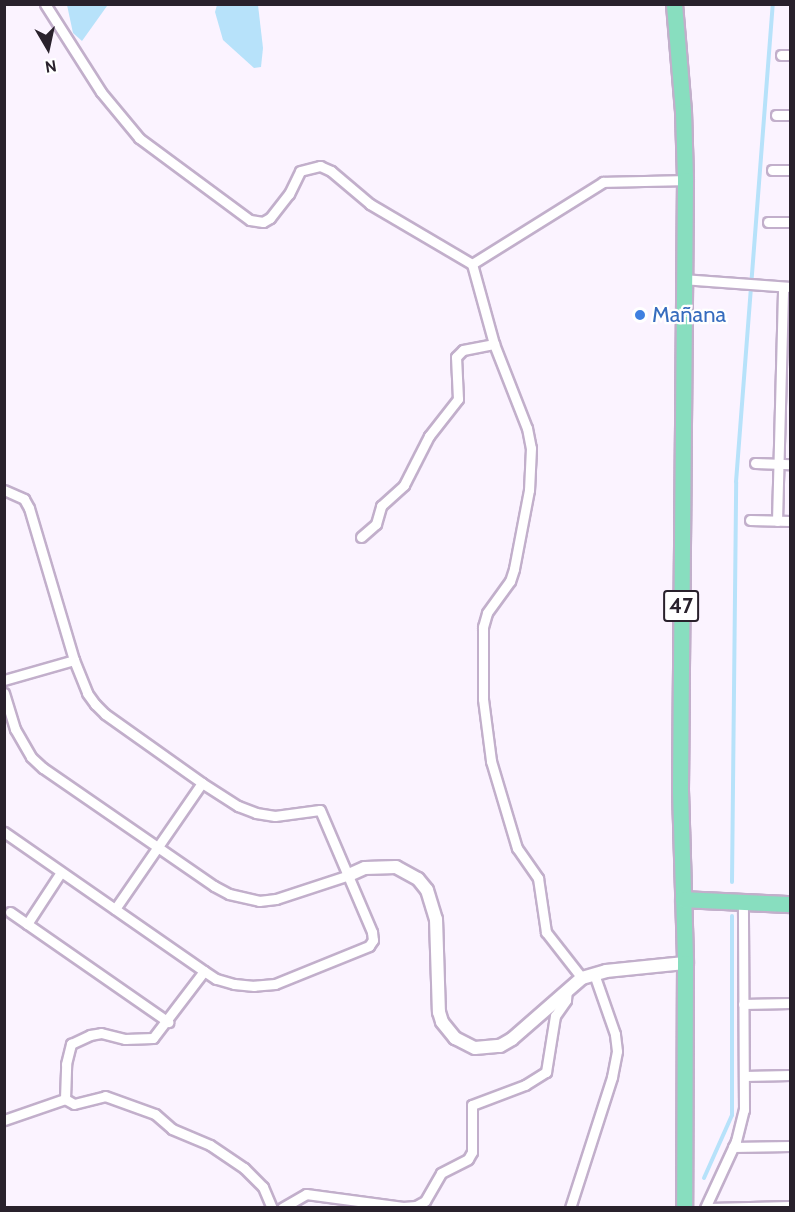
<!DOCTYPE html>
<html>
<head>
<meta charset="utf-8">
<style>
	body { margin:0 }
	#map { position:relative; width:795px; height:1212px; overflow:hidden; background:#fbf3ff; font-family:Cabin,sans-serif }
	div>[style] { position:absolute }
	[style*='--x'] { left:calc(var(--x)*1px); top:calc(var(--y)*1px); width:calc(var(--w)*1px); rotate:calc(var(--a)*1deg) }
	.water>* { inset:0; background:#b7e2fa }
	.stream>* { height:4px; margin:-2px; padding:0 2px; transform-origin:2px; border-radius:2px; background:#b7e2fa }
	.roads { filter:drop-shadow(2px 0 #c2afcb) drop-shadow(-2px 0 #c2afcb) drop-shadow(0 2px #c2afcb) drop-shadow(0 -2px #c2afcb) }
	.minor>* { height:9px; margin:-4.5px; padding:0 4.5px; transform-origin:4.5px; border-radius:4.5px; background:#fff }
	.tertiary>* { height:12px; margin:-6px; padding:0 6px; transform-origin:6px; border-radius:6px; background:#fff }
	.primary>* { height:15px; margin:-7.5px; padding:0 7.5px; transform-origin:7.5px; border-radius:7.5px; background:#88debf }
	.dots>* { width:16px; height:16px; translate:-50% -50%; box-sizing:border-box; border:3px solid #fff; border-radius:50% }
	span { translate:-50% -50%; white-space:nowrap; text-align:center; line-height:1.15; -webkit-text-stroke:4.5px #fff; paint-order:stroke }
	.shield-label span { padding:2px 4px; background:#fff; border:2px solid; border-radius:4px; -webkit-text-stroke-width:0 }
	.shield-label { font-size:21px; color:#29212c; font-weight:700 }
	.shop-label { font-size:22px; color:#366cbe }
	.left { translate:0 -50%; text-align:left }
	.frame { position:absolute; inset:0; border:6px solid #29212c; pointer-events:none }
	.north { position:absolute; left:18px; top:18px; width:60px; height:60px; -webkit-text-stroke:4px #fff; paint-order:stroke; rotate:171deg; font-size:16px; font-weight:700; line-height:24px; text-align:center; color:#29212c }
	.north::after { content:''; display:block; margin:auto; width:21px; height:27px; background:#29212c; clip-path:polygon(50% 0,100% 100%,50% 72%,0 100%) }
</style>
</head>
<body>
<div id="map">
	<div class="water">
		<i style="clip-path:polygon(104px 5px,107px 6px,82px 41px,73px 33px,67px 5px)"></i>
		<i style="clip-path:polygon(217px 5px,258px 5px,263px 48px,261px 67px,254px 68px,223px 40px,215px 12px)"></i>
	</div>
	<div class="stream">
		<i style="--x:732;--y:882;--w:400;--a:-89.4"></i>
		<i style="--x:736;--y:482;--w:479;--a:-85.6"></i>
		<i style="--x:704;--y:1178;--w:69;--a:-66"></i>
		<i style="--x:732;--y:1115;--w:199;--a:-90"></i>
	</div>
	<div class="roads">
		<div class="minor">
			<i style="--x:45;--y:4;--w:104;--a:57.5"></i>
			<i style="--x:101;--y:92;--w:60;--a:50.4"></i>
			<i style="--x:139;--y:138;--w:138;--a:36.5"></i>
			<i style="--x:250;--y:220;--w:13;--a:9"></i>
			<i style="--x:263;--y:222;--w:8;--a:-30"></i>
			<i style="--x:270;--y:218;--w:31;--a:-52"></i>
			<i style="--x:289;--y:194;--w:25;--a:-64"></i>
			<i style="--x:300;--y:171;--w:21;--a:-14"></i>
			<i style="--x:320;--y:166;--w:12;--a:24"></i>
			<i style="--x:331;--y:171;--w:51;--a:40.2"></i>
			<i style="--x:370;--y:204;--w:118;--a:30.5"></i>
			<i style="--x:472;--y:264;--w:83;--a:74.6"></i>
			<i style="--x:494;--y:344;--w:90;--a:68.6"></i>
			<i style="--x:527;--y:428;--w:20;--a:79"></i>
			<i style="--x:531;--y:448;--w:42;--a:92.7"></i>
			<i style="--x:529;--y:490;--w:80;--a:100.8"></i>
			<i style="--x:514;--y:569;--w:13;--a:108"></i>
			<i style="--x:510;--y:581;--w:39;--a:126"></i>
			<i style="--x:487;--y:613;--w:15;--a:106"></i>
			<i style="--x:483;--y:627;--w:72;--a:90"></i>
			<i style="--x:483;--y:699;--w:63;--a:82.6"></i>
			<i style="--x:491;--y:761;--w:91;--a:73.4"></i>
			<i style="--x:517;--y:848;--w:37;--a:55"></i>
			<i style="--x:538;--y:878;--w:55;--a:81.6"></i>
			<i style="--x:546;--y:932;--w:58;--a:52"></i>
			<i style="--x:781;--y:55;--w:9;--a:0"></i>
			<i style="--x:776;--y:115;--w:14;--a:0"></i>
			<i style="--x:772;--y:170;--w:18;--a:0"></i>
			<i style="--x:768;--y:222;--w:22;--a:0"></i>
			<i style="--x:472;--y:264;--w:155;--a:-32"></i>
			<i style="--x:603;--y:182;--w:82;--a:-1.4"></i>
			<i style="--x:683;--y:279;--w:107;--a:4.3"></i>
			<i style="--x:755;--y:463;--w:35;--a:2"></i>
			<i style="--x:4;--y:490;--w:22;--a:24"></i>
			<i style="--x:24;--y:499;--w:10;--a:61"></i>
			<i style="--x:29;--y:508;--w:159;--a:73.5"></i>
			<i style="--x:74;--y:660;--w:35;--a:68"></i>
			<i style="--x:87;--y:693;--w:14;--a:54"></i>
			<i style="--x:95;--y:704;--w:14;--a:45"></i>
			<i style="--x:105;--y:714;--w:119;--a:35.4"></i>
			<i style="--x:202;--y:783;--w:43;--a:32.6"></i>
			<i style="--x:238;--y:806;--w:19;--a:21"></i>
			<i style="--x:256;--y:813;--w:19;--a:9"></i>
			<i style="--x:275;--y:816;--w:45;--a:-7.6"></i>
			<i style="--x:320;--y:810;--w:133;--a:66.9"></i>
			<i style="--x:372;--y:932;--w:8;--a:83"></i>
			<i style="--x:373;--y:940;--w:7;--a:124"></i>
			<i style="--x:369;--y:946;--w:101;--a:158"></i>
			<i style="--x:275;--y:984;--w:21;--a:175"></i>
			<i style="--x:254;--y:986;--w:20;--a:-174"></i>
			<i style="--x:234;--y:984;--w:19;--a:-164"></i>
			<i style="--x:216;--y:979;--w:14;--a:-146"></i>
			<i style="--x:204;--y:971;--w:244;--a:-145.2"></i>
			<i style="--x:750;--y:520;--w:40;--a:1.4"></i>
			<i style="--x:777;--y:521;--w:234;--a:-88.5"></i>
			<i style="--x:361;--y:537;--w:20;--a:-41"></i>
			<i style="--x:376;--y:524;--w:19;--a:-74"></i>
			<i style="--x:381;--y:506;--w:31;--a:-42"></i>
			<i style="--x:404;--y:485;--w:55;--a:-63"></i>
			<i style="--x:429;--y:436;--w:47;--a:-51.9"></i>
			<i style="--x:458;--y:399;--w:42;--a:-92.7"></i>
			<i style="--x:456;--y:357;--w:10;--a:-45"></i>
			<i style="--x:463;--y:350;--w:32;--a:-11"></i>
			<i style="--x:4;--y:680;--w:73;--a:-15.9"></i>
			<i style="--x:4;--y:693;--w:38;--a:73"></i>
			<i style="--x:15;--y:729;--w:32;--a:60"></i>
			<i style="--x:31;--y:757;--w:16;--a:43"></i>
			<i style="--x:43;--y:768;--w:208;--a:34.6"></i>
			<i style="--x:214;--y:886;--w:17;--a:28"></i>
			<i style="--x:229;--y:894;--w:31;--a:13"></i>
			<i style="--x:259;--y:901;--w:17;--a:-7"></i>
			<i style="--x:276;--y:899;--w:77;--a:-18.2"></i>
			<i style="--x:115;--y:909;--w:153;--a:-55.4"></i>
			<i style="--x:10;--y:912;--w:193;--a:34.8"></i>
			<i style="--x:27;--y:924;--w:62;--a:-56.8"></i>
			<i style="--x:743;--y:1004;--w:47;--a:-1.2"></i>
			<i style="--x:744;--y:1076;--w:46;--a:-1.2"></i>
			<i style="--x:65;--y:1099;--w:10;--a:29"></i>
			<i style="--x:74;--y:1104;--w:32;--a:-14"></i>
			<i style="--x:105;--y:1096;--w:53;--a:19.8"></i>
			<i style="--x:155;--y:1114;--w:23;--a:41"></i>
			<i style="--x:172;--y:1129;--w:41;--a:22.8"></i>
			<i style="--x:210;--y:1145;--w:41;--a:34.1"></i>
			<i style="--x:244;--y:1168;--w:27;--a:45"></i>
			<i style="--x:263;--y:1187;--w:23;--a:67"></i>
			<i style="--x:65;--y:1099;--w:35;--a:-88"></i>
			<i style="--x:66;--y:1064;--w:21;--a:-76"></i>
			<i style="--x:71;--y:1044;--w:21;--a:-25"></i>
			<i style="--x:90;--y:1035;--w:11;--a:-10"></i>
			<i style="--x:101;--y:1033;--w:25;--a:14"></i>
			<i style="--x:125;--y:1039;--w:28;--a:-2"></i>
			<i style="--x:153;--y:1038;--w:84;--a:-52.7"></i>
			<i style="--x:4;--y:1120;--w:65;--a:-19"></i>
			<i style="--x:733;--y:1147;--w:57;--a:-1"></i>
			<i style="--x:282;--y:1208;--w:28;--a:-30"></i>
			<i style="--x:306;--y:1194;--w:98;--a:7.6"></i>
			<i style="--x:403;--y:1207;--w:13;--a:-4"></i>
			<i style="--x:416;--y:1206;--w:10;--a:-29"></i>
			<i style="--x:425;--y:1201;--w:32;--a:-60"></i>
			<i style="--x:441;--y:1173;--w:30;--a:-27"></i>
			<i style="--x:468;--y:1159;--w:8;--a:-60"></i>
			<i style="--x:472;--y:1152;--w:47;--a:-90"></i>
			<i style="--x:472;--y:1105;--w:57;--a:-20.7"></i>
			<i style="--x:525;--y:1085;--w:25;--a:-32"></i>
			<i style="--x:546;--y:1072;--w:57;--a:-80.9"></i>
			<i style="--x:555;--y:1016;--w:19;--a:-55"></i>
			<i style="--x:566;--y:1000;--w:11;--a:-85"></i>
			<i style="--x:570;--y:1208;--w:138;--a:-72.2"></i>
			<i style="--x:612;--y:1077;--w:26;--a:-79"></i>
			<i style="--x:617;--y:1051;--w:17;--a:-97"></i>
			<i style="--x:615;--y:1034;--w:64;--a:-109.3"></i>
			<i style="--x:705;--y:1208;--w:74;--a:-65.2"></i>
			<i style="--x:736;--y:1141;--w:32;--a:-76"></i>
			<i style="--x:744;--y:1110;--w:209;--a:-90.3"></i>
			<i style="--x:709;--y:1208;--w:81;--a:-1.4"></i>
		</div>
		<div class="tertiary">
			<i style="--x:349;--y:875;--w:17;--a:-24"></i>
			<i style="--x:365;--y:868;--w:31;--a:-2"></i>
			<i style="--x:396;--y:867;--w:25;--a:29"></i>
			<i style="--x:418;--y:879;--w:14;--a:51"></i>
			<i style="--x:427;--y:890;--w:30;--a:73"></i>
			<i style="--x:436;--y:919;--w:93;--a:88.2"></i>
			<i style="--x:439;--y:1012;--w:10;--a:73"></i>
			<i style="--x:442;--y:1022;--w:21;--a:51"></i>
			<i style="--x:455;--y:1038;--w:22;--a:27"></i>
			<i style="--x:475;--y:1048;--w:25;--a:-5"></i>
			<i style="--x:500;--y:1046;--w:14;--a:-30"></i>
			<i style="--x:512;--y:1039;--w:93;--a:-41.1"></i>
			<i style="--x:582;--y:978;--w:25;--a:-16"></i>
			<i style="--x:606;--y:971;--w:79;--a:-5.8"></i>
		</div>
		<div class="primary">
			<i style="--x:674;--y:4;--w:107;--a:85.2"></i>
			<i style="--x:683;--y:111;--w:69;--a:88.3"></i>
			<i style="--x:685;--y:180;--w:610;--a:90.47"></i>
			<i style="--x:680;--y:790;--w:173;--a:88.3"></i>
			<i style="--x:685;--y:963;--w:245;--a:90.2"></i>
			<i style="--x:683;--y:899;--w:107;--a:2.7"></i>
		</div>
	</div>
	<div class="dots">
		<i style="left:640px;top:315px;background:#3f7fe0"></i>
	</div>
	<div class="shield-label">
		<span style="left:681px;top:606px">47</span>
	</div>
	<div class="shop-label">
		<span class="left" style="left:652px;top:315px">Mañana</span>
	</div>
	<div class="frame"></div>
	<div class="north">N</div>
</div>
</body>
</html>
